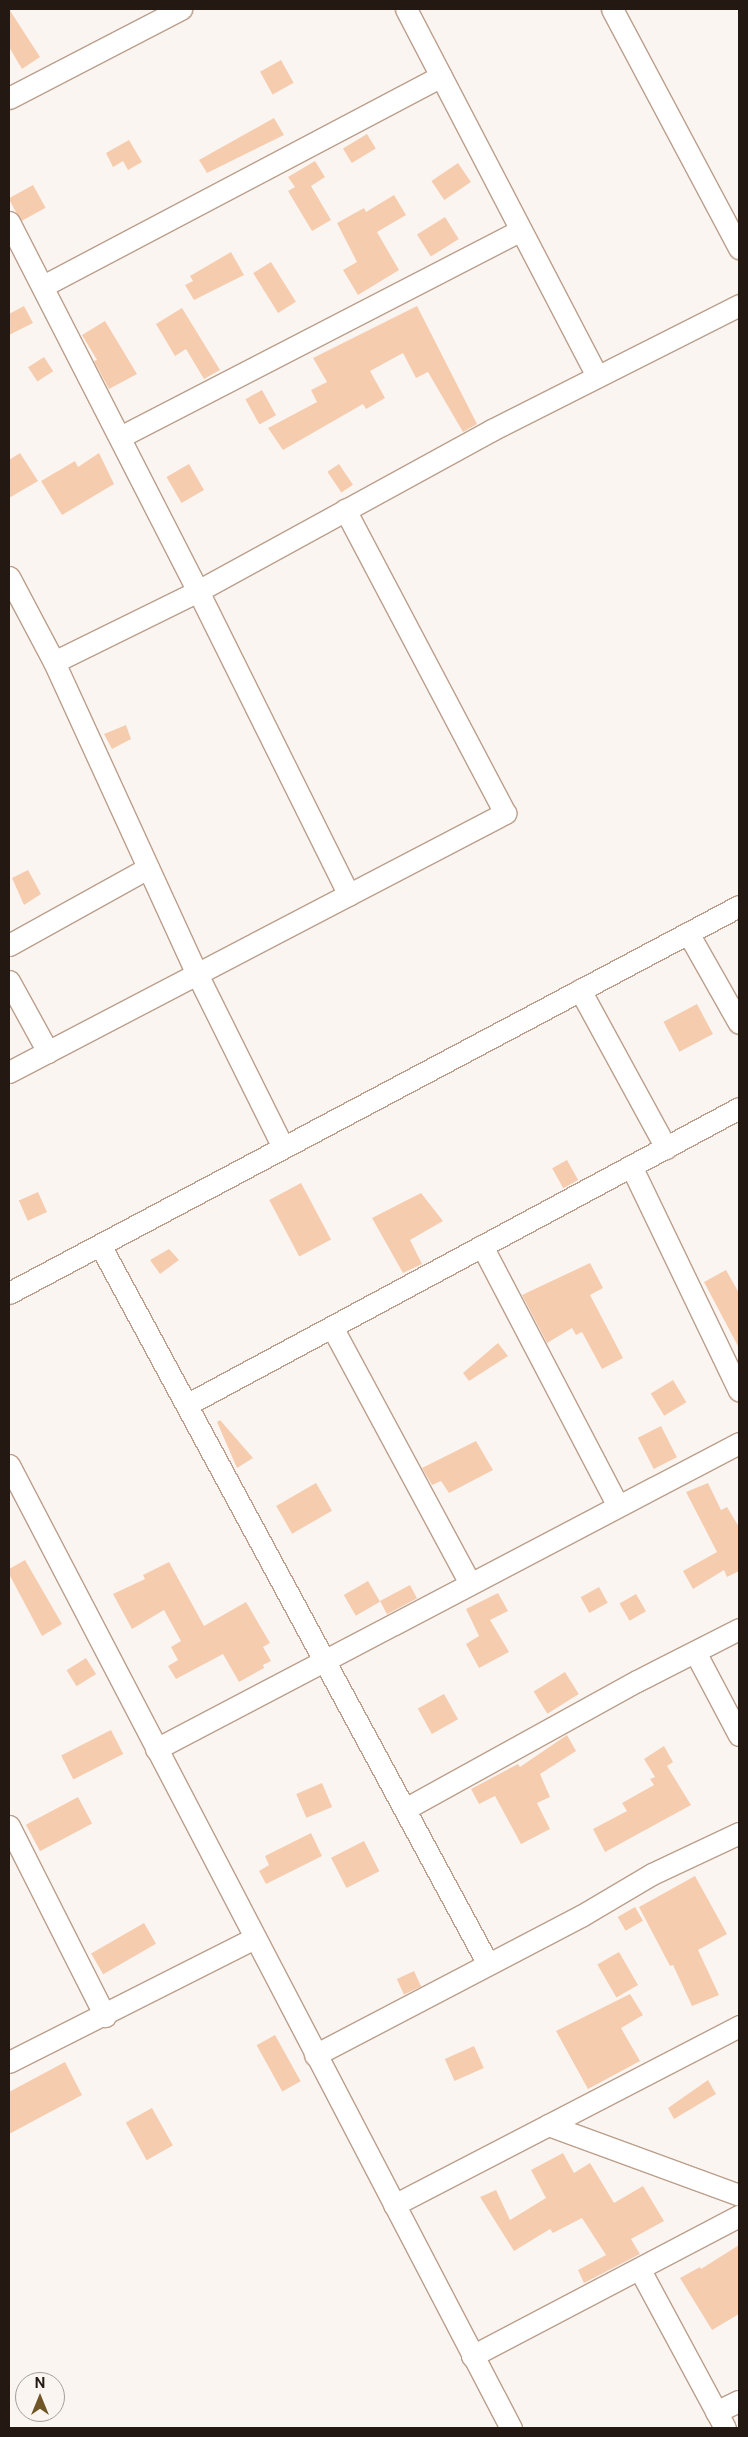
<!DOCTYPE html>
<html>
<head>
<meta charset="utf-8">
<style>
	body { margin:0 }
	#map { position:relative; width:748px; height:2437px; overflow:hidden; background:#fbf5f1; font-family:"Public Sans",sans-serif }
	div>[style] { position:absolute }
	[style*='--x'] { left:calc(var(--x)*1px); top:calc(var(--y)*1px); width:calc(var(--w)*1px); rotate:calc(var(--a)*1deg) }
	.building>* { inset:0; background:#f6ccaf; transform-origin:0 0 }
	.roads { filter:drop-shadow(1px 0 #bb9f8c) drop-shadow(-1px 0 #bb9f8c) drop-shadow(0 1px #bb9f8c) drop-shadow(0 -1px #bb9f8c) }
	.street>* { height:21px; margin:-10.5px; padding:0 10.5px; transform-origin:10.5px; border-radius:10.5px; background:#fff }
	span { translate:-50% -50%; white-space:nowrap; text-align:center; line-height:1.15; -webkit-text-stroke:5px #fbf5f1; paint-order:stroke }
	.frame { position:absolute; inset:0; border:10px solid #231912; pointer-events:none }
	.north { position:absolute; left:15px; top:2372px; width:50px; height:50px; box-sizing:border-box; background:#fbf5f1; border:1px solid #a59d98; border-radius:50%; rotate:0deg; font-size:14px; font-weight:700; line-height:20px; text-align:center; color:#231912 }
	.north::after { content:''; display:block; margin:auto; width:18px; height:22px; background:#705527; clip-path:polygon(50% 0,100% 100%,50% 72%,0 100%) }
</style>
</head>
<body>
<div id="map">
	<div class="building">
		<i style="clip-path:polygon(9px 9px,40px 57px,22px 69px,9px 47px)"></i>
		<i style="left:281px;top:60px;width:26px;height:24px;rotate:61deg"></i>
		<i style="clip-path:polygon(274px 118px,284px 135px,207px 173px,199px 160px)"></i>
		<i style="left:367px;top:134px;width:17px;height:28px;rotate:59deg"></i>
		<i style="clip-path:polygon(129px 140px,142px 162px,128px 170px,123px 161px,113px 167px,106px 153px)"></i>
		<i style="clip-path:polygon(315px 161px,325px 177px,311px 186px,331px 220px,312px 231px,288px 191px,295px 187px,288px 177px)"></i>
		<i style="left:458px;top:163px;width:23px;height:32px;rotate:56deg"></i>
		<i style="left:33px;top:185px;width:26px;height:28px;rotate:61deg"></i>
		<i style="clip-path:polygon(394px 195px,406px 215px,377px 232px,399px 270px,358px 295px,343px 270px,357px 262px,337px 223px,364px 208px,366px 212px)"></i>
		<i style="left:445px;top:217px;width:26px;height:33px;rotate:58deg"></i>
		<i style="clip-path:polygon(231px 252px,244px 275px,194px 300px,185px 285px,193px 281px,190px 276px)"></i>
		<i style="left:271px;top:262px;width:47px;height:21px;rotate:58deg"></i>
		<i style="clip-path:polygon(24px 306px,33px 323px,9px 335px,9px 314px)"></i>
		<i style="clip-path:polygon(417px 306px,477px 424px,463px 432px,428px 372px,416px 378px,403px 353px,370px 371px,385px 398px,366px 409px,363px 404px,283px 450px,268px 428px,317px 402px,311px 390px,327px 382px,313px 358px)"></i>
		<i style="clip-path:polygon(182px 308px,220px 370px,204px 379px,186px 349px,175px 356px,156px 324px)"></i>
		<i style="clip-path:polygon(105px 321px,137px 374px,109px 389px,94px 361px,97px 360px,82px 335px)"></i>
		<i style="left:44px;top:357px;width:17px;height:19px;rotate:57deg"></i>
		<i style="left:262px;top:390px;width:29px;height:19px;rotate:61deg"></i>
		<i style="clip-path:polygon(20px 453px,38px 481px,9px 498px,9px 460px)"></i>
		<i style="clip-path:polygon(99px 453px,114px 484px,62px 515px,41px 481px,75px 461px,78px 467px)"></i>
		<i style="left:189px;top:464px;width:30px;height:26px;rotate:60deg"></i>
		<i style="left:339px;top:464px;width:25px;height:14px;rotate:56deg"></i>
		<i style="clip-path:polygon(126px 725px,131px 739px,112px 749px,104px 734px)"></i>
		<i style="clip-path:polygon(28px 870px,41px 894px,24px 905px,12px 878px)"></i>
		<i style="left:697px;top:1004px;width:34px;height:38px;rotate:62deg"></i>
		<i style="left:567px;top:1160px;width:23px;height:17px;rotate:61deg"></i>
		<i style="left:301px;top:1183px;width:64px;height:36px;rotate:62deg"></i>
		<i style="left:38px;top:1192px;width:22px;height:21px;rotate:66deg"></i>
		<i style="clip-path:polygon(421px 1193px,443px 1221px,410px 1240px,422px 1264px,403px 1273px,372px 1218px)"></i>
		<i style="clip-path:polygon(169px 1249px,179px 1260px,160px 1274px,150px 1260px)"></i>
		<i style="clip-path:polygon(590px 1263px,603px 1288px,590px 1295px,623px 1358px,602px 1369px,582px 1332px,576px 1335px,572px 1328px,547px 1343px,522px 1295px)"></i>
		<i style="clip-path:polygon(726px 1270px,739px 1293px,739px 1348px,704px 1282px)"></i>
		<i style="clip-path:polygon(498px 1343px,508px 1356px,469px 1381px,463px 1373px)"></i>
		<i style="left:673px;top:1380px;width:26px;height:26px;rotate:59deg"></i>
		<i style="clip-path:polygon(220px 1420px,253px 1458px,237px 1468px,217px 1422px)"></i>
		<i style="left:661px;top:1426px;width:35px;height:26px;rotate:63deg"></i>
		<i style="clip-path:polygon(476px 1441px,493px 1470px,449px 1493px,441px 1481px,432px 1485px,422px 1468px)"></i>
		<i style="left:316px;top:1483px;width:32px;height:46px;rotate:60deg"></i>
		<i style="clip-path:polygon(708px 1483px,721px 1510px,727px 1507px,739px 1527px,739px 1571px,727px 1577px,724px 1570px,693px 1589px,683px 1571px,717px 1552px,686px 1492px)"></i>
		<i style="clip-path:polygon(25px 1560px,62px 1624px,42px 1636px,9px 1574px,9px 1569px)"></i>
		<i style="clip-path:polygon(169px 1562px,204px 1626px,246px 1602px,270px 1643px,263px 1647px,271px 1661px,263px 1665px,264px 1668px,239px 1682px,223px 1654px,176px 1679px,168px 1666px,178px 1660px,171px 1647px,181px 1641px,164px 1610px,132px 1629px,113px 1594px,145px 1579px,143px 1575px)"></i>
		<i style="left:368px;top:1581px;width:24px;height:28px;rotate:60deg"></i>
		<i style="left:410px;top:1585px;width:15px;height:34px;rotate:62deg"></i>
		<i style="left:599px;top:1587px;width:18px;height:21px;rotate:61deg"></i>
		<i style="clip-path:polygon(498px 1593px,508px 1611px,490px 1620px,509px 1652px,479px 1668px,466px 1644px,479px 1636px,466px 1609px)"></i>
		<i style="left:636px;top:1594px;width:20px;height:19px;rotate:60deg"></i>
		<i style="left:86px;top:1658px;width:19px;height:23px;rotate:58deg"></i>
		<i style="left:565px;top:1672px;width:26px;height:37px;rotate:58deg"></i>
		<i style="left:444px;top:1694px;width:29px;height:30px;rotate:61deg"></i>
		<i style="left:111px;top:1730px;width:27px;height:56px;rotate:63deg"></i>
		<i style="clip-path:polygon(567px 1735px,576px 1751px,540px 1774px,550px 1797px,537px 1803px,550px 1829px,521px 1844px,495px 1796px,479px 1804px,471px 1789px,518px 1764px,520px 1767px)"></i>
		<i style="clip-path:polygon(664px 1746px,673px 1762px,667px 1766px,691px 1805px,605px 1852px,593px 1829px,627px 1811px,622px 1803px,654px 1785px,650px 1779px,655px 1777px,644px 1759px)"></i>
		<i style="left:322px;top:1783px;width:26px;height:28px;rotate:67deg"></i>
		<i style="left:78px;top:1797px;width:30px;height:59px;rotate:62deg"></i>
		<i style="clip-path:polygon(311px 1833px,322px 1856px,266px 1884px,259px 1871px,269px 1865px,265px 1856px)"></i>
		<i style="left:364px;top:1841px;width:34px;height:37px;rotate:63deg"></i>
		<i style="clip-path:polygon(695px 1876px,727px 1934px,698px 1950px,719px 1995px,692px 2006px,673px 1965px,670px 1966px,639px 1907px)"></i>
		<i style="left:635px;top:1907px;width:16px;height:20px;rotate:60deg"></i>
		<i style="left:144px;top:1923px;width:24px;height:61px;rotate:60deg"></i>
		<i style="left:619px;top:1952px;width:38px;height:25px;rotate:60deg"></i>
		<i style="left:414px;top:1971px;width:17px;height:19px;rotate:65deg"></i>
		<i style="clip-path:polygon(630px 1994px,643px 2015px,621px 2028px,640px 2061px,588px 2089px,556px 2031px)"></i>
		<i style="left:275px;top:2035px;width:53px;height:21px;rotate:61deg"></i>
		<i style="left:474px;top:2046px;width:24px;height:32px;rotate:66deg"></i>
		<i style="clip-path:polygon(65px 2062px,82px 2095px,9px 2134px,9px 2092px)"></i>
		<i style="clip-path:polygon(708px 2080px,716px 2094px,674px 2119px,668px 2108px)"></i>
		<i style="left:152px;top:2108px;width:43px;height:30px;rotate:61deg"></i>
		<i style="clip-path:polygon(563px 2153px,574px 2173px,590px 2163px,614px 2203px,643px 2186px,664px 2221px,631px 2239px,640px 2254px,584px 2283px,578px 2270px,606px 2255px,582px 2218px,553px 2233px,550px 2229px,514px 2251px,480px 2197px,496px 2190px,510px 2220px,546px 2198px,531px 2170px)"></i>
		<i style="clip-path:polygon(739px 2245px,739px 2314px,712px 2330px,680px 2278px,700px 2267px,701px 2269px)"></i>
	</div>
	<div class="roads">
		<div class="street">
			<i style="--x:406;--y:9;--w:414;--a:62.5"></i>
			<i style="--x:612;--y:9;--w:271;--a:62"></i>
			<i style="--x:9;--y:98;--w:194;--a:-27.4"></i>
			<i style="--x:9;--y:222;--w:415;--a:62.9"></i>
			<i style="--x:198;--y:591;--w:339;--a:63.6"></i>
			<i style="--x:43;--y:286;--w:450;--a:-27.8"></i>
			<i style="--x:120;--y:437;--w:451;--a:-27.3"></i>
			<i style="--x:9;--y:577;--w:96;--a:62.1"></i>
			<i style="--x:54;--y:662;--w:343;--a:65.4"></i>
			<i style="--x:197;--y:974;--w:193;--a:63.6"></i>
			<i style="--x:54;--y:662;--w:161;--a:-26.2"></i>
			<i style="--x:198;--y:591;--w:335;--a:-28.7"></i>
			<i style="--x:492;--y:430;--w:277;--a:-26.8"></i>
			<i style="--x:688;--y:933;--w:103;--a:60.5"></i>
			<i style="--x:9;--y:945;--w:159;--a:-29"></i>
			<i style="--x:9;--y:981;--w:81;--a:61.2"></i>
			<i style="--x:580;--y:990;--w:180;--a:61.4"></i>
			<i style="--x:9;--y:1072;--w:560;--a:-27.57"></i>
			<i style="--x:505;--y:813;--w:343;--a:-117.8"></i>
			<i style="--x:631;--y:1166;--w:249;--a:64.3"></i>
			<i style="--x:100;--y:1245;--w:817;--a:61.65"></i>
			<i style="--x:482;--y:1246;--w:293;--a:62.4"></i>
			<i style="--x:9;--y:1293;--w:826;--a:-27.93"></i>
			<i style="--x:332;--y:1327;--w:291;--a:61.7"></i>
			<i style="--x:188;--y:1404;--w:625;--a:-28.24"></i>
			<i style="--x:9;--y:1465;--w:1086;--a:62.47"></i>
			<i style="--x:695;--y:1652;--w:94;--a:62.1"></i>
			<i style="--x:156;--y:1749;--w:658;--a:-27.69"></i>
			<i style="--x:405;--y:1809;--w:265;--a:-28.9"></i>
			<i style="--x:637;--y:1681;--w:114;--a:-27"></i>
			<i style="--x:9;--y:1826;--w:213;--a:63.2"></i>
			<i style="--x:315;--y:2055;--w:300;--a:-27.6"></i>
			<i style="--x:581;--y:1916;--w:82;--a:-30.6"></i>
			<i style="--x:652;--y:1874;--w:96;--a:-25.2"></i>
			<i style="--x:9;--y:2062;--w:275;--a:-26.8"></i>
			<i style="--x:548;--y:2125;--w:203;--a:20.1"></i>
			<i style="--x:394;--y:2205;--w:389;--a:-27.4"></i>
			<i style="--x:640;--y:2270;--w:179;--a:61.7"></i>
			<i style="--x:472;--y:2356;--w:301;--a:-27.7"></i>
			<i style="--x:716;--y:2412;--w:25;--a:-26"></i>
		</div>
	</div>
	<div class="frame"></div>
	<div class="north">N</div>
</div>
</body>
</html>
